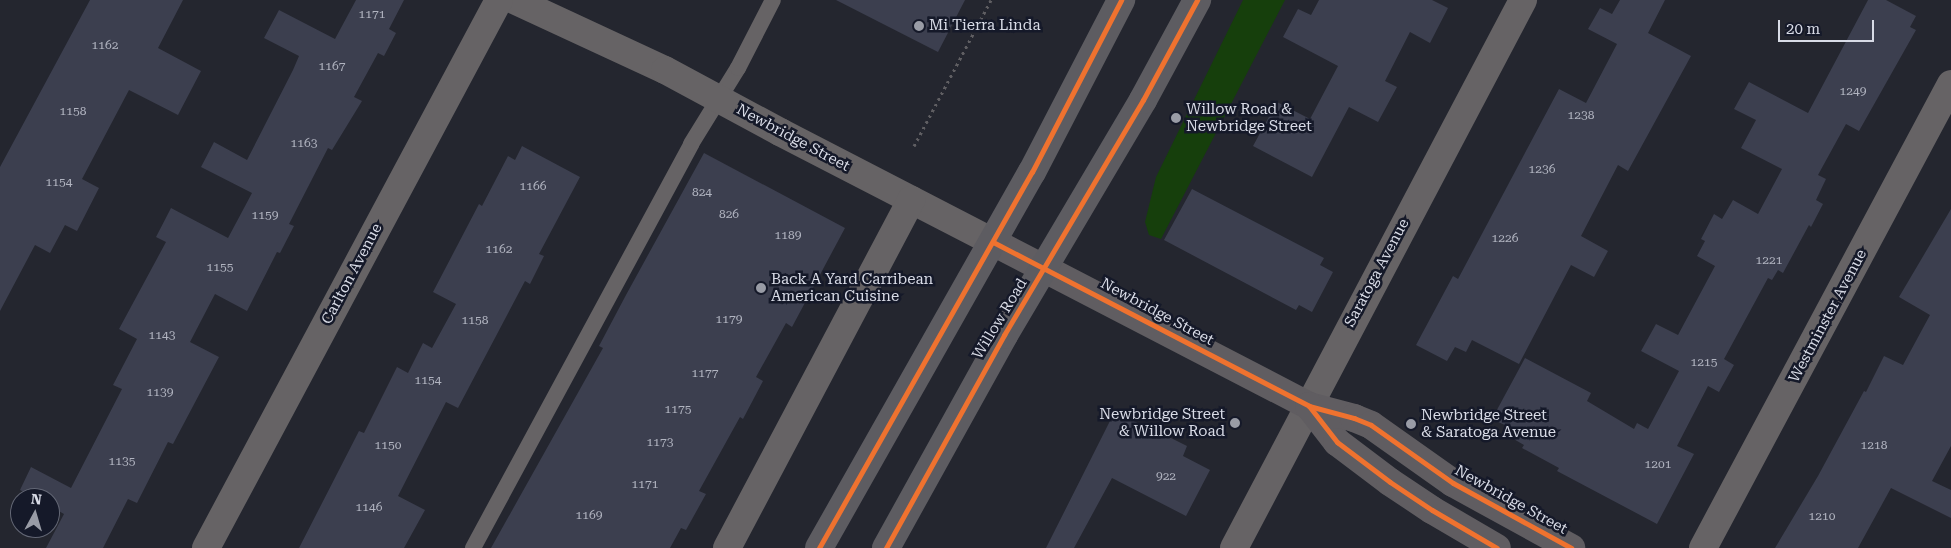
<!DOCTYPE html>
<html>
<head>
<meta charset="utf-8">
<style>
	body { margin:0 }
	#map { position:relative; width:1951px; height:548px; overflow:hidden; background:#24262f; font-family:"Roboto Serif",serif }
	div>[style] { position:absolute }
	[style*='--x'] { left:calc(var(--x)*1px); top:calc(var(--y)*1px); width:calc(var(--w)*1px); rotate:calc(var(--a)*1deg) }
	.green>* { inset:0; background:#163f0c }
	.building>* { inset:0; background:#3c3f4f }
	.path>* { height:3px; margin-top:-1.5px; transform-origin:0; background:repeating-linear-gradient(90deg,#5f5e62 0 2.5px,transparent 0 6.5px) }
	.service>* { height:16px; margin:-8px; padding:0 8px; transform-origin:8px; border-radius:8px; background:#666365 }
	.minor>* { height:28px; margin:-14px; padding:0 14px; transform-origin:14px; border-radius:14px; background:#666365 }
	.tertiary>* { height:28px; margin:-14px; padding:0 14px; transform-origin:14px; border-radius:14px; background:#666365 }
	.secondary>* { height:28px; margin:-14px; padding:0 14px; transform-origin:14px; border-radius:14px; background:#605d61 }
	.primary>* { height:28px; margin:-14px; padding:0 14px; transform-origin:14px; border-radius:14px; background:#5d5c61 }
	.cycleway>* { height:5px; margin:-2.5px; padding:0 2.5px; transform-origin:2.5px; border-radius:2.5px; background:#ef722f }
	.dots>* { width:14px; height:14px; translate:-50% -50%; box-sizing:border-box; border:2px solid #151929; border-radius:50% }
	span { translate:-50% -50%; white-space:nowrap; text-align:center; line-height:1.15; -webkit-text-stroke:5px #151929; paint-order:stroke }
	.number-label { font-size:12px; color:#b1b4c0 }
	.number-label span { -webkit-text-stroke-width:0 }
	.poi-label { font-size:15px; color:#d8dbe6 }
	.left { translate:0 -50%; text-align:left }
	.right { translate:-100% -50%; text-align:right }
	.street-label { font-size:15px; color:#d8dbe6 }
	.north { position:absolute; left:10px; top:488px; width:50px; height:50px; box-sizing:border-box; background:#151929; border:1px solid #636775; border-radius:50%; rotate:6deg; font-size:14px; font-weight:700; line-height:20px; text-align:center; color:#d8dbe6 }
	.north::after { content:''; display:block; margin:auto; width:18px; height:22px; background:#999ca6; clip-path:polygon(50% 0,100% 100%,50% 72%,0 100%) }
	.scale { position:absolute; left:1778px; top:20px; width:96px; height:22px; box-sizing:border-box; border:2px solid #d8dbe6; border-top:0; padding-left:6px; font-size:15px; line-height:18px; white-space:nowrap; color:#d8dbe6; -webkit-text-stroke:4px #151929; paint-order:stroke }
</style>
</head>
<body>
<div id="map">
	<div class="green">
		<i style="clip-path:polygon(1243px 0,1285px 0,1161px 239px,1149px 235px,1145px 222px,1156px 177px)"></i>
	</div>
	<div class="building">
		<i style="clip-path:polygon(90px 0,183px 0,158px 48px,201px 71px,178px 115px,129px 90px,82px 179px,99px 188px,77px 231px,65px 225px,50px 253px,35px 245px,0 311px,0 167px)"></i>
		<i style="clip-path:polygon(356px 0,404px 0,389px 29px,396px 33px,384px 56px,378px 53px,354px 97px,362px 101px,332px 150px,328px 148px,289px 224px,294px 226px,280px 253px,277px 252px,247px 311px,215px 294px,190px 342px,219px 357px,173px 444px,168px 442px,137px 503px,128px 499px,103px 548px,46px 548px,64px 514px,50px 506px,50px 498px,34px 498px,20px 490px,31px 467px,71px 488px,122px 389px,113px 385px,137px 339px,119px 329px,166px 242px,156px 237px,171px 208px,228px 238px,252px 193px,201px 167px,214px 142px,247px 160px,293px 70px,299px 56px,264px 38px,279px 10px,335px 39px)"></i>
		<i style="clip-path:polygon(836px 0,965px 0,938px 52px)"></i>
		<i style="clip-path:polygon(1319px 0,1432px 0,1448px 8px,1430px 43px,1410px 32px,1385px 81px,1397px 87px,1378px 122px,1349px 107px,1312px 177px,1253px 146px,1277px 102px,1310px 119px,1338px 66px,1283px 37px,1298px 9px,1311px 15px)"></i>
		<i style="clip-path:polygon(1620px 0,1665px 0,1648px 33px,1691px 56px,1628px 171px,1618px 165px,1581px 236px,1608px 251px,1594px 277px,1571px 265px,1519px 364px,1472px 340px,1466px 352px,1455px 347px,1447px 361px,1416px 345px,1453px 276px,1458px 279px,1559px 89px,1586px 103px,1617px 44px,1588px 29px,1600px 8px,1612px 14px)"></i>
		<i style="clip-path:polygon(1868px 0,1886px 0,1916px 16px,1910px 27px,1916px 30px,1859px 131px,1846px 124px,1818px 175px,1826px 179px,1816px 200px,1823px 204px,1811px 227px,1809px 225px,1783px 273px,1778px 270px,1772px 280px,1768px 278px,1724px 359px,1734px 365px,1719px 392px,1708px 386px,1677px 446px,1694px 454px,1657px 524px,1557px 471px,1559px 468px,1522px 448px,1524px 445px,1505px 434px,1509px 427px,1492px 419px,1525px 358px,1591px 393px,1587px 401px,1634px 429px,1637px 423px,1648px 429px,1679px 371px,1641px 351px,1656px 324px,1678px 335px,1715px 266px,1697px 256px,1705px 241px,1701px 239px,1714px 214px,1722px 219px,1733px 200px,1758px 214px,1782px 169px,1741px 148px,1756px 120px,1734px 109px,1749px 82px,1808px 113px)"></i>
		<i style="clip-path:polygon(522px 146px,580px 177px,539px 254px,544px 256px,530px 284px,525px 281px,458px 408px,446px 402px,398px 496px,425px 510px,404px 548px,299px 548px,359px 431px,364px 433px,397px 367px,408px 373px,423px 343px,432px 348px,456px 304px,433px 292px,479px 204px,482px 206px,508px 156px,515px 160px)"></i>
		<i style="clip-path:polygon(704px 153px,845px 228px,792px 327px,786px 323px,756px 377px,763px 381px,743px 419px,740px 417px,699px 491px,706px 494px,686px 530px,681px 528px,670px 548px,491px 548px,603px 348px,599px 346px,626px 295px)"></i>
		<i style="clip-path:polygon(1192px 189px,1324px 258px,1320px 265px,1333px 272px,1312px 312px,1299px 305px,1296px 310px,1164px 240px)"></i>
		<i style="clip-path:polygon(1951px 209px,1951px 446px,1932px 481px,1951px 490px,1951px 518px,1891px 488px,1858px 548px,1775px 548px,1818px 476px,1864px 391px,1866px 392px,1884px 356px,1903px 365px,1930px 315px,1899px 297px)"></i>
		<i style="clip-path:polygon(1115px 411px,1160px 435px,1161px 433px,1187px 446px,1183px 456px,1210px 470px,1186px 516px,1112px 478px,1074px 548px,1046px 548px)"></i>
	</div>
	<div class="path">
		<i style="--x:914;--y:146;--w:165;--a:-62.2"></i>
	</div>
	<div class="service">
		<i style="--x:473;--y:548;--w:459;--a:-61.6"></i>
		<i style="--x:691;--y:144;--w:89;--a:-58.3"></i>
		<i style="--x:738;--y:68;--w:76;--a:-62.8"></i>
	</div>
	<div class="minor">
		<i style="--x:514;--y:0;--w:166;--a:24.9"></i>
		<i style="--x:665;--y:70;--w:131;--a:28.3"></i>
		<i style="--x:780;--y:132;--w:240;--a:27.3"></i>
		<i style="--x:1309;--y:406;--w:459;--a:-62.2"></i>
		<i style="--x:206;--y:548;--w:621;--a:-61.87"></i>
		<i style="--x:727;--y:548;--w:394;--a:-62.1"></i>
		<i style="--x:1703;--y:548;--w:526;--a:-61.88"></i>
	</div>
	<div class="tertiary">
		<i style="--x:1234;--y:548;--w:161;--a:-62.2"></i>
	</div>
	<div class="secondary">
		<i style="--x:993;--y:242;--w:356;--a:27.4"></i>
		<i style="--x:1309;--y:406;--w:47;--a:14.9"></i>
		<i style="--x:1354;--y:418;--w:18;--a:22"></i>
		<i style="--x:1371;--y:425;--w:100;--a:35.3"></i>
		<i style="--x:1453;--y:483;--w:135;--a:28.8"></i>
		<i style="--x:1309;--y:406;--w:46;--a:52.1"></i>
		<i style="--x:1337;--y:442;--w:66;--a:37"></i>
		<i style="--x:1390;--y:482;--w:50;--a:33.7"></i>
		<i style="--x:1432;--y:510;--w:75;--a:30.3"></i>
	</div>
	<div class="primary">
		<i style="--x:819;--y:548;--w:432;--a:-60.5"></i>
		<i style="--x:1032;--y:172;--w:194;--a:-62.6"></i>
		<i style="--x:886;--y:548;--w:244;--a:-61"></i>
		<i style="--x:1004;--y:335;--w:273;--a:-59.4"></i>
		<i style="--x:1143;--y:100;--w:114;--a:-61.6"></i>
	</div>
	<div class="cycleway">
		<i style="--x:993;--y:242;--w:356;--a:27.4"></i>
		<i style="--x:1309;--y:406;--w:47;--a:14.9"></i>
		<i style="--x:1354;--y:418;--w:18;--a:22"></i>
		<i style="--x:1371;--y:425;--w:100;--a:35.3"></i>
		<i style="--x:1453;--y:483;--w:135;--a:28.8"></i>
		<i style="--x:1309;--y:406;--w:46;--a:52.1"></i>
		<i style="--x:1337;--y:442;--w:66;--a:37"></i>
		<i style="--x:1390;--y:482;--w:50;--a:33.7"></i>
		<i style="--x:1432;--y:510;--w:75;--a:30.3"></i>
		<i style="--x:819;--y:548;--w:432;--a:-60.5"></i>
		<i style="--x:1032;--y:172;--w:194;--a:-62.6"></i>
		<i style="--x:886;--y:548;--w:244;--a:-61"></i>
		<i style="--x:1004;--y:335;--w:273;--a:-59.4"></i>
		<i style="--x:1143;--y:100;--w:114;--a:-61.6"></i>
	</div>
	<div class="dots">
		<i style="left:919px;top:26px;background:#999ca6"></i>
		<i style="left:1176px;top:118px;background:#999ca6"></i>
		<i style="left:761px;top:288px;background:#999ca6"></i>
		<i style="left:1235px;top:423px;background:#999ca6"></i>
		<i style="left:1411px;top:424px;background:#999ca6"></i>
	</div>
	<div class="number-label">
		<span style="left:372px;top:15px">1171</span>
		<span style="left:105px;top:46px">1162</span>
		<span style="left:332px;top:67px">1167</span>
		<span style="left:1853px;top:92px">1249</span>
		<span style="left:73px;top:112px">1158</span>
		<span style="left:1581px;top:116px">1238</span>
		<span style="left:304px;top:144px">1163</span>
		<span style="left:1542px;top:170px">1236</span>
		<span style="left:59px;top:183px">1154</span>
		<span style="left:533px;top:187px">1166</span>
		<span style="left:702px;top:193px">824</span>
		<span style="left:729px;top:215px">826</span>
		<span style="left:265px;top:216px">1159</span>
		<span style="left:788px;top:236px">1189</span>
		<span style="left:1505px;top:239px">1226</span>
		<span style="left:499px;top:250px">1162</span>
		<span style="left:1769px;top:261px">1221</span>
		<span style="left:220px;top:268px">1155</span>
		<span style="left:729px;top:320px">1179</span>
		<span style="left:475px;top:321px">1158</span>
		<span style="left:162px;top:336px">1143</span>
		<span style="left:1704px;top:363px">1215</span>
		<span style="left:705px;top:374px">1177</span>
		<span style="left:428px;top:381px">1154</span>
		<span style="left:160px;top:393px">1139</span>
		<span style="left:678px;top:410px">1175</span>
		<span style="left:660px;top:443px">1173</span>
		<span style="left:388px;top:446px">1150</span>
		<span style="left:1874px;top:446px">1218</span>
		<span style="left:122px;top:462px">1135</span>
		<span style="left:1658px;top:465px">1201</span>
		<span style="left:1166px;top:477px">922</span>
		<span style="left:645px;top:485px">1171</span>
		<span style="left:369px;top:508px">1146</span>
		<span style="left:589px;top:516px">1169</span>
		<span style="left:1822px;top:517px">1210</span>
	</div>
	<div class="poi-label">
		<span class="left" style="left:929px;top:26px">Mi Tierra Linda</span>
		<span class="left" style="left:1186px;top:118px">Willow Road &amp;<br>Newbridge Street</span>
		<span class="left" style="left:771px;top:288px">Back A Yard Carribean<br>American Cuisine</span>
		<span class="right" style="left:1225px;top:423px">Newbridge Street<br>&amp; Willow Road</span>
		<span class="left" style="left:1421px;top:424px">Newbridge Street<br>&amp; Saratoga Avenue</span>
	</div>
	<div class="street-label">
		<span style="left:793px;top:138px;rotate:28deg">Newbridge Street</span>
		<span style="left:1377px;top:273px;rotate:-62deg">Saratoga Avenue</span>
		<span style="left:352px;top:274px;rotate:-62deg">Carlton Avenue</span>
		<span style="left:1157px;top:312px;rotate:28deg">Newbridge Street</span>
		<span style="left:1828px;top:316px;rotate:-62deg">Westminster Avenue</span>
		<span style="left:1000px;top:319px;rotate:-59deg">Willow Road</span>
		<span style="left:1511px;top:500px;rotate:29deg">Newbridge Street</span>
	</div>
	<div class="north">N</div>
	<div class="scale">20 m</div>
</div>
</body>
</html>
